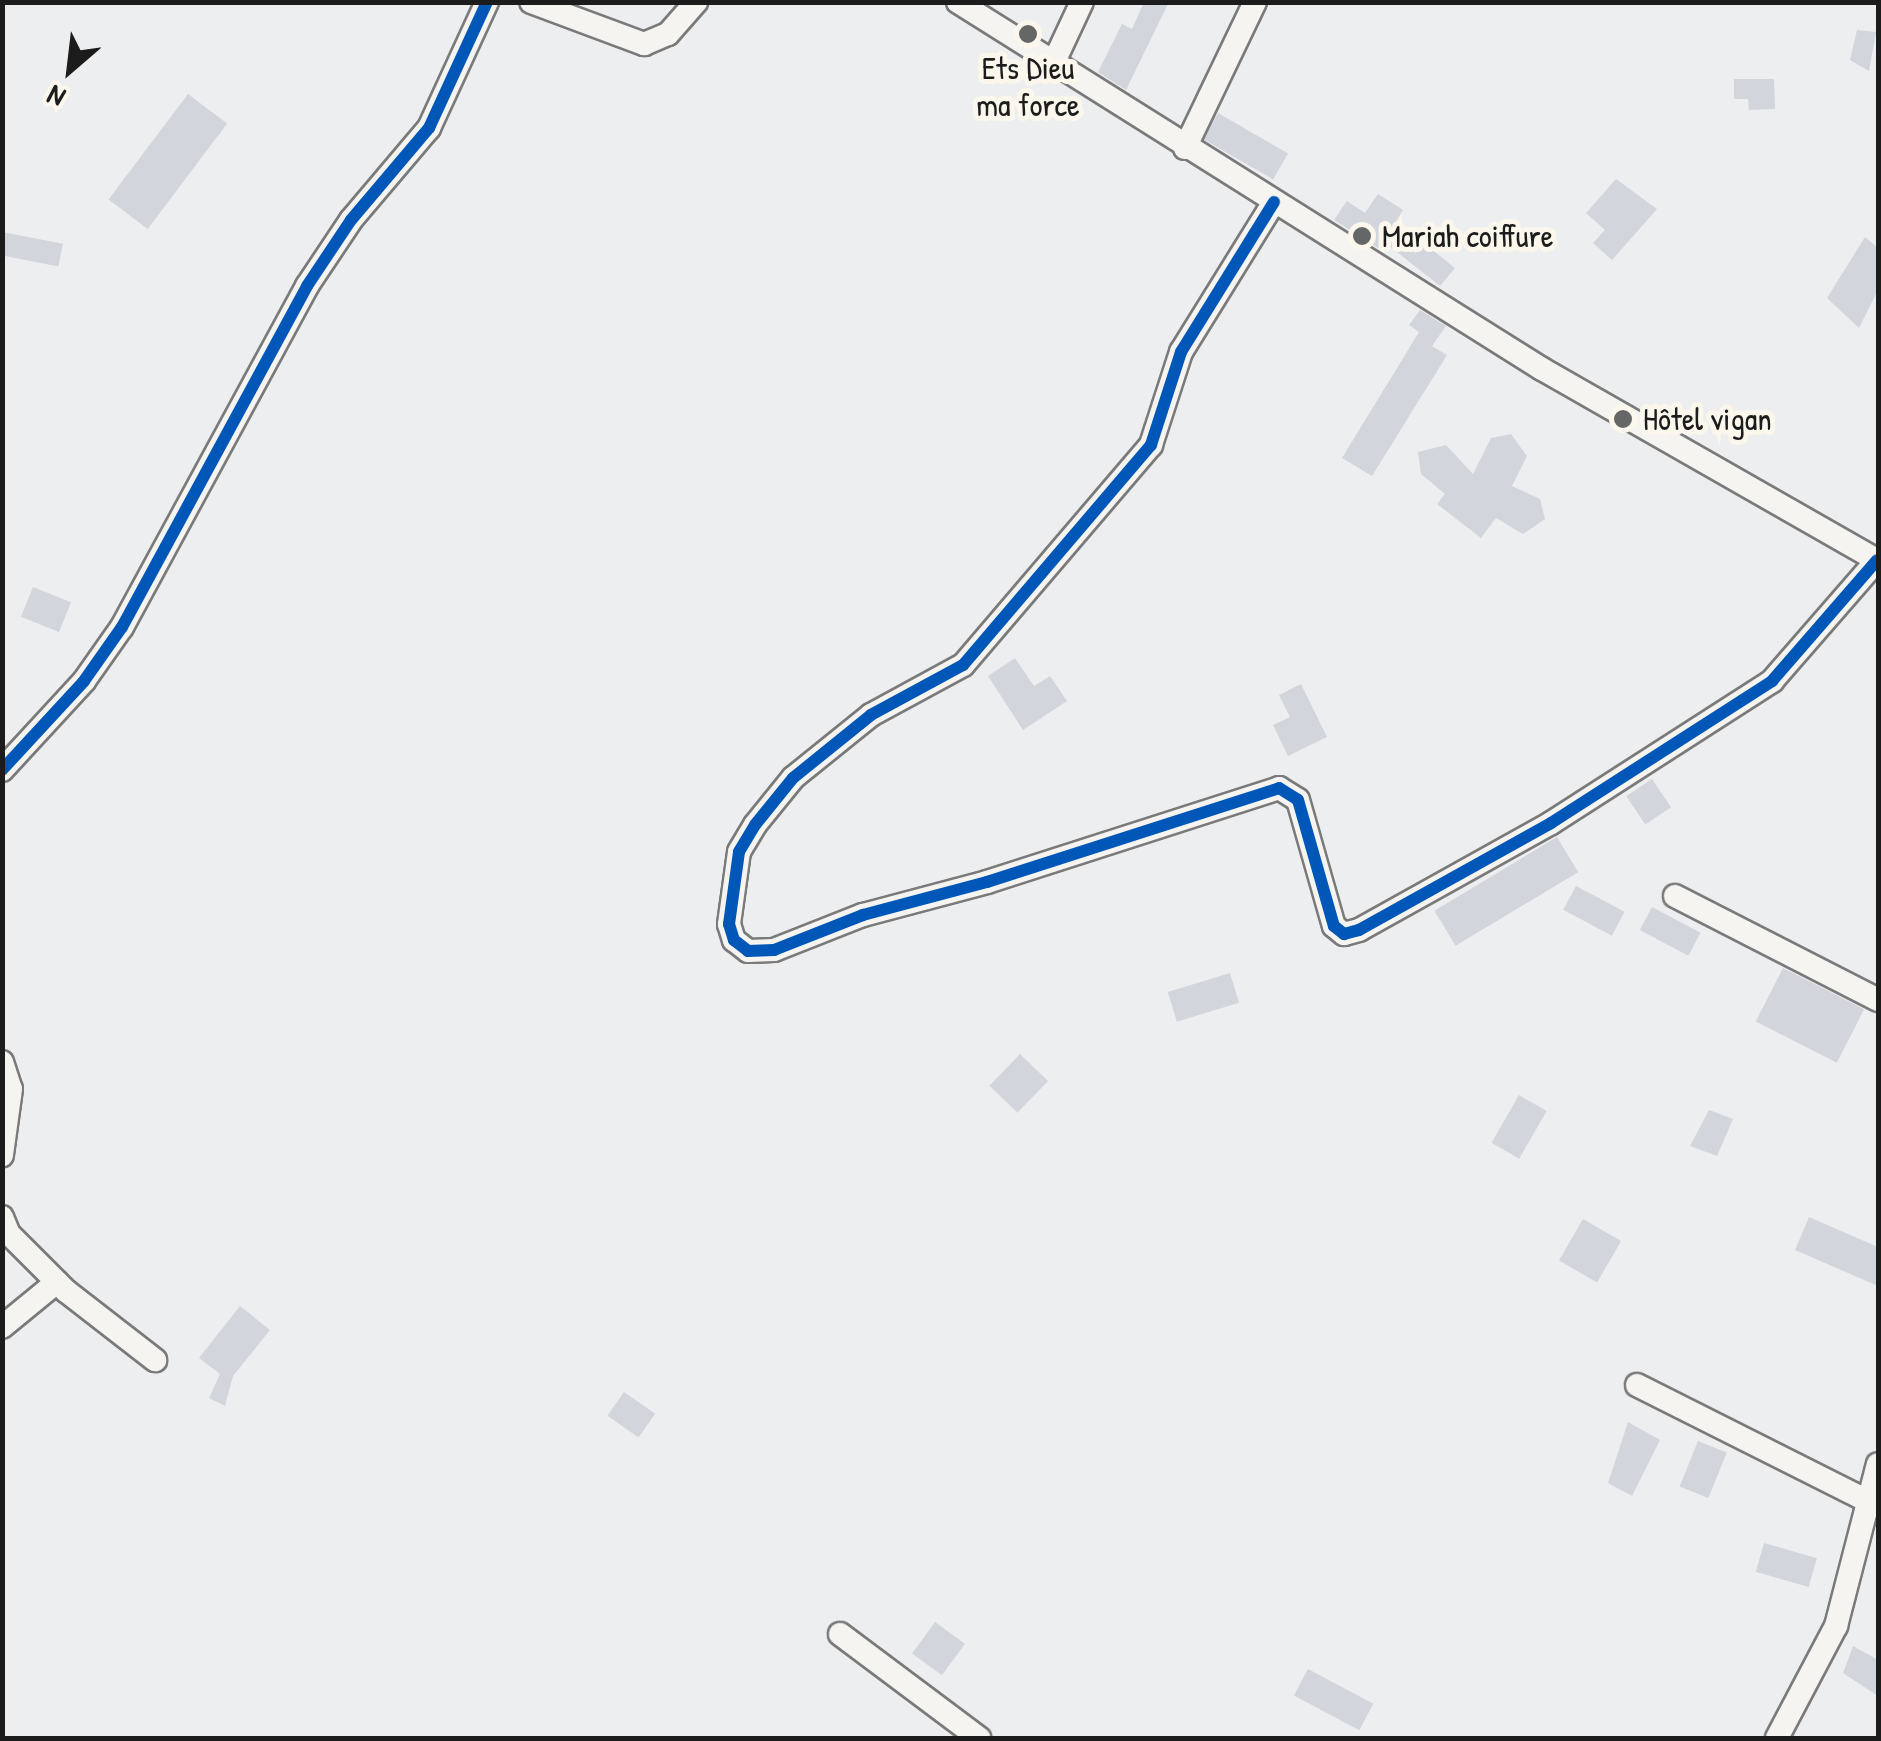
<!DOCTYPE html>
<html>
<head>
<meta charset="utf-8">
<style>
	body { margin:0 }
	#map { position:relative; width:1881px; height:1741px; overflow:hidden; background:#edeef0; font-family:"Patrick Hand",sans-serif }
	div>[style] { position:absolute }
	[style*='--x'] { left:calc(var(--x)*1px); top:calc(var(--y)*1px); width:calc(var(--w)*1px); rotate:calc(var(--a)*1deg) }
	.building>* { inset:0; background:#d2d5dc; transform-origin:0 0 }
	.roads { filter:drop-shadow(2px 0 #7a7a7b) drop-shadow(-2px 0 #7a7a7b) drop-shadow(0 2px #7a7a7b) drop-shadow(0 -2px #7a7a7b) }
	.street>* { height:22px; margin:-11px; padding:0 11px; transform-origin:11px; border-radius:11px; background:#f5f4f1 }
	.cycleway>* { height:12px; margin:-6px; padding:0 6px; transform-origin:6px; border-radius:6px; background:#0057b8 }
	.dots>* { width:28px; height:28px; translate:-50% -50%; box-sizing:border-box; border:5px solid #fbf7ec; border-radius:50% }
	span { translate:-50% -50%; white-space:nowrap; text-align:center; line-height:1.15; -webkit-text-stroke:10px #fbf7ec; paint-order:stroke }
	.poi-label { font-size:32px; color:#1c1c1c }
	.left { translate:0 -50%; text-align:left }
	.frame { position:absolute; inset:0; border:5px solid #1c1c1c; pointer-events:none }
	.north { position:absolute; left:20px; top:20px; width:100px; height:100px; -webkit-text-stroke:8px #fbf7ec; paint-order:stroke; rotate:208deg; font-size:28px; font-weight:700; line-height:40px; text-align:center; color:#1c1c1c }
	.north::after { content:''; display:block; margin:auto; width:35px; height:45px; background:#1c1c1c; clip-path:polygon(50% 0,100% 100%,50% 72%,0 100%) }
</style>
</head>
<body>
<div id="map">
	<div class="building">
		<i style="clip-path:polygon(1144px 2px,1169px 2px,1126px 90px,1098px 72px,1122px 24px,1132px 29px)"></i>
		<i style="clip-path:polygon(1857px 30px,1876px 32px,1869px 71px,1850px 60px)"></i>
		<i style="clip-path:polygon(1734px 79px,1774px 79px,1775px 109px,1749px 110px,1748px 99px,1734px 99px)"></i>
		<i style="left:188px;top:94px;width:49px;height:132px;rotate:37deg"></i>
		<i style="left:1218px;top:113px;width:81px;height:30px;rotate:30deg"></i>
		<i style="clip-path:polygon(1616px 179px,1657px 209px,1612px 260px,1593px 243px,1605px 230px,1586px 213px)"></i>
		<i style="clip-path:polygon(1378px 194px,1403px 210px,1396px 221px,1455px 268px,1440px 286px,1383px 241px,1378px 248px,1334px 220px,1347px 201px,1365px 213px)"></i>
		<i style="left:2px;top:232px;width:62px;height:23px;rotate:11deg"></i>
		<i style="clip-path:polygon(1865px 237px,1878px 248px,1878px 290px,1859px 328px,1827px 298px)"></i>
		<i style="clip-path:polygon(1420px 310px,1446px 326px,1432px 346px,1447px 355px,1372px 476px,1342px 458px,1419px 332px,1409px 325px)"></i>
		<i style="clip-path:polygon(1511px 434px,1527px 456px,1512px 486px,1540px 499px,1545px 519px,1523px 534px,1496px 518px,1481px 538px,1437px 504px,1445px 494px,1421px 474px,1418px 452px,1446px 445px,1473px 474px,1491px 438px)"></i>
		<i style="left:33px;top:587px;width:41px;height:32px;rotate:22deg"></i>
		<i style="clip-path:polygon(1015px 658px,1034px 686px,1050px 676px,1067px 701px,1023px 730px,988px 676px)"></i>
		<i style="clip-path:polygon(1301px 684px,1327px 737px,1288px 756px,1273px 725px,1290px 717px,1279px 695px)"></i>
		<i style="left:1652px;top:779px;width:34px;height:31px;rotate:56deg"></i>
		<i style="left:1557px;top:837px;width:41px;height:143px;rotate:59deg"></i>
		<i style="left:1576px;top:886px;width:55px;height:27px;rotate:28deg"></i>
		<i style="left:1652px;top:907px;width:55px;height:26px;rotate:28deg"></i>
		<i style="left:1783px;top:968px;width:91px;height:60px;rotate:27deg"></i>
		<i style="left:1230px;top:973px;width:31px;height:65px;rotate:73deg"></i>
		<i style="left:1020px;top:1054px;width:39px;height:44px;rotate:44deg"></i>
		<i style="left:1519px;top:1095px;width:32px;height:55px;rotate:30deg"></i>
		<i style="clip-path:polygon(1709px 1110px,1733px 1119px,1717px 1156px,1690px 1146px)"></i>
		<i style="clip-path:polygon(1809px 1217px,1878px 1247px,1878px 1286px,1795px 1250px)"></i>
		<i style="left:1583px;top:1219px;width:44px;height:48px;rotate:30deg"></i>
		<i style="clip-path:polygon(240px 1306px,270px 1330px,233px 1376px,225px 1406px,209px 1398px,220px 1374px,199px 1358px)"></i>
		<i style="left:624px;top:1392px;width:38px;height:29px;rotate:35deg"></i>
		<i style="clip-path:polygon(1628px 1422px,1660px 1440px,1632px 1496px,1608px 1483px)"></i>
		<i style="left:1698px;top:1441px;width:31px;height:49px;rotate:22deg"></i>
		<i style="left:1764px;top:1543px;width:55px;height:30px;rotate:16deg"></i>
		<i style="left:935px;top:1622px;width:37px;height:39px;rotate:36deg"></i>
		<i style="clip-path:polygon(1853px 1646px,1878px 1660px,1878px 1696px,1843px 1673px)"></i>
		<i style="left:1308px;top:1669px;width:74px;height:30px;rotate:28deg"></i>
	</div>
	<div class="roads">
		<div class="street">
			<i style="--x:531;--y:2;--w:121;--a:20.4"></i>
			<i style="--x:644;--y:44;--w:26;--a:-23"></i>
			<i style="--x:668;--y:34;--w:43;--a:-48.8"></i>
			<i style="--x:958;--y:2;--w:690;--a:32.15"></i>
			<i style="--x:1542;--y:369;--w:387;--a:29.7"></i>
			<i style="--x:1052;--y:66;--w:71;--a:-64.9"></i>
			<i style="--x:1185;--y:148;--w:162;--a:-64.4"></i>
			<i style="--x:1274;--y:202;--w:176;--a:121.8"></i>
			<i style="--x:1181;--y:352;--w:98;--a:107.9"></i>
			<i style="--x:1151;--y:445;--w:289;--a:130.5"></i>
			<i style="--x:963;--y:665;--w:105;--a:151.5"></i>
			<i style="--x:871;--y:715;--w:100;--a:141.1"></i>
			<i style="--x:793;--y:778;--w:60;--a:129"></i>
			<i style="--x:755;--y:825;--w:31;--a:121"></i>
			<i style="--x:739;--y:852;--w:73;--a:97.9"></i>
			<i style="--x:729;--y:924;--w:17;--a:73"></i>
			<i style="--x:734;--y:940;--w:18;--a:38"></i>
			<i style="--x:748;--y:951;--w:26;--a:-2"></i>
			<i style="--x:774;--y:950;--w:96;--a:-21.5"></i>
			<i style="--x:863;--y:915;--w:128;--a:-14.9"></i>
			<i style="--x:987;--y:882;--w:307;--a:-17.8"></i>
			<i style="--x:1279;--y:788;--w:22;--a:32"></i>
			<i style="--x:1298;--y:800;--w:131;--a:74.1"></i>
			<i style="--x:1334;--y:926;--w:13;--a:39"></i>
			<i style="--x:1344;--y:934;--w:16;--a:-15"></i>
			<i style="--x:1359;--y:930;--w:220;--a:-29.1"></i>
			<i style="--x:1551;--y:823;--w:263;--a:-32.7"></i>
			<i style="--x:1772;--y:681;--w:160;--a:-49"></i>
			<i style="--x:2;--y:770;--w:121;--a:-47.3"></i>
			<i style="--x:84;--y:681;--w:66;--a:-54.9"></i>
			<i style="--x:122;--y:627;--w:388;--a:-61.5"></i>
			<i style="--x:307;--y:286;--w:79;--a:-56.3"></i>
			<i style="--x:351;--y:220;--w:121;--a:-49.7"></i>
			<i style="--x:429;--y:128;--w:139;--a:-65.3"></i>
			<i style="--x:1675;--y:896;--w:228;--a:27.1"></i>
			<i style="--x:2;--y:1062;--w:28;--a:72"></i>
			<i style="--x:11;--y:1089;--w:67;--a:97.8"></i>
			<i style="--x:2;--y:1217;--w:18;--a:68"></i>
			<i style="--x:9;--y:1234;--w:81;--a:45"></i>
			<i style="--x:66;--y:1291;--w:113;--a:37.8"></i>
			<i style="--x:2;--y:1327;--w:71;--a:-39.3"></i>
			<i style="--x:1637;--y:1385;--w:270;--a:26.7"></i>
			<i style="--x:840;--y:1634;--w:174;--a:36.8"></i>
			<i style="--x:1777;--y:1738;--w:127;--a:-62.2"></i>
			<i style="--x:1836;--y:1626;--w:167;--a:-75.5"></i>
		</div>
	</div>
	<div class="cycleway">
		<i style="--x:1274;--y:202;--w:176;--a:121.8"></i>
		<i style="--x:1181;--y:352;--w:98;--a:107.9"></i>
		<i style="--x:1151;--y:445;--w:289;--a:130.5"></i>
		<i style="--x:963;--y:665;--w:105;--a:151.5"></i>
		<i style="--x:871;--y:715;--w:100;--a:141.1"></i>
		<i style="--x:793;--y:778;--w:60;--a:129"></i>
		<i style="--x:755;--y:825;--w:31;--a:121"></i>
		<i style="--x:739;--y:852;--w:73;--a:97.9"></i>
		<i style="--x:729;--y:924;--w:17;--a:73"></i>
		<i style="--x:734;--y:940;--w:18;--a:38"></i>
		<i style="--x:748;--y:951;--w:26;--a:-2"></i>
		<i style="--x:774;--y:950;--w:96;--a:-21.5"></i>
		<i style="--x:863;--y:915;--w:128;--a:-14.9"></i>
		<i style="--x:987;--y:882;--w:307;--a:-17.8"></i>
		<i style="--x:1279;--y:788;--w:22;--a:32"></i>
		<i style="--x:1298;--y:800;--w:131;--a:74.1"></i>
		<i style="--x:1334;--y:926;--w:13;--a:39"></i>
		<i style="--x:1344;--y:934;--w:16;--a:-15"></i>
		<i style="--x:1359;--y:930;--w:220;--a:-29.1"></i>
		<i style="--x:1551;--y:823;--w:263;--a:-32.7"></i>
		<i style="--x:1772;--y:681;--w:160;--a:-49"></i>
		<i style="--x:2;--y:770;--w:121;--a:-47.3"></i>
		<i style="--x:84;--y:681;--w:66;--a:-54.9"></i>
		<i style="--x:122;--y:627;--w:388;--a:-61.5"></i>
		<i style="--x:307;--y:286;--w:79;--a:-56.3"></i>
		<i style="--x:351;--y:220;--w:121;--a:-49.7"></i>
		<i style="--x:429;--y:128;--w:139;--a:-65.3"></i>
	</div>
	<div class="dots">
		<i style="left:1028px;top:34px;background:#656666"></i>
		<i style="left:1362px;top:236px;background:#656666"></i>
		<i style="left:1623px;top:419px;background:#656666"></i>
	</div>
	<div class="poi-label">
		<span style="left:1028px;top:87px">Ets Dieu<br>ma force</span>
		<span class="left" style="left:1382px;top:236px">Mariah coiffure</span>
		<span class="left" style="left:1643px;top:419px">Hôtel vigan</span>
	</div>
	<div class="frame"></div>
	<div class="north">N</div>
</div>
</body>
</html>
